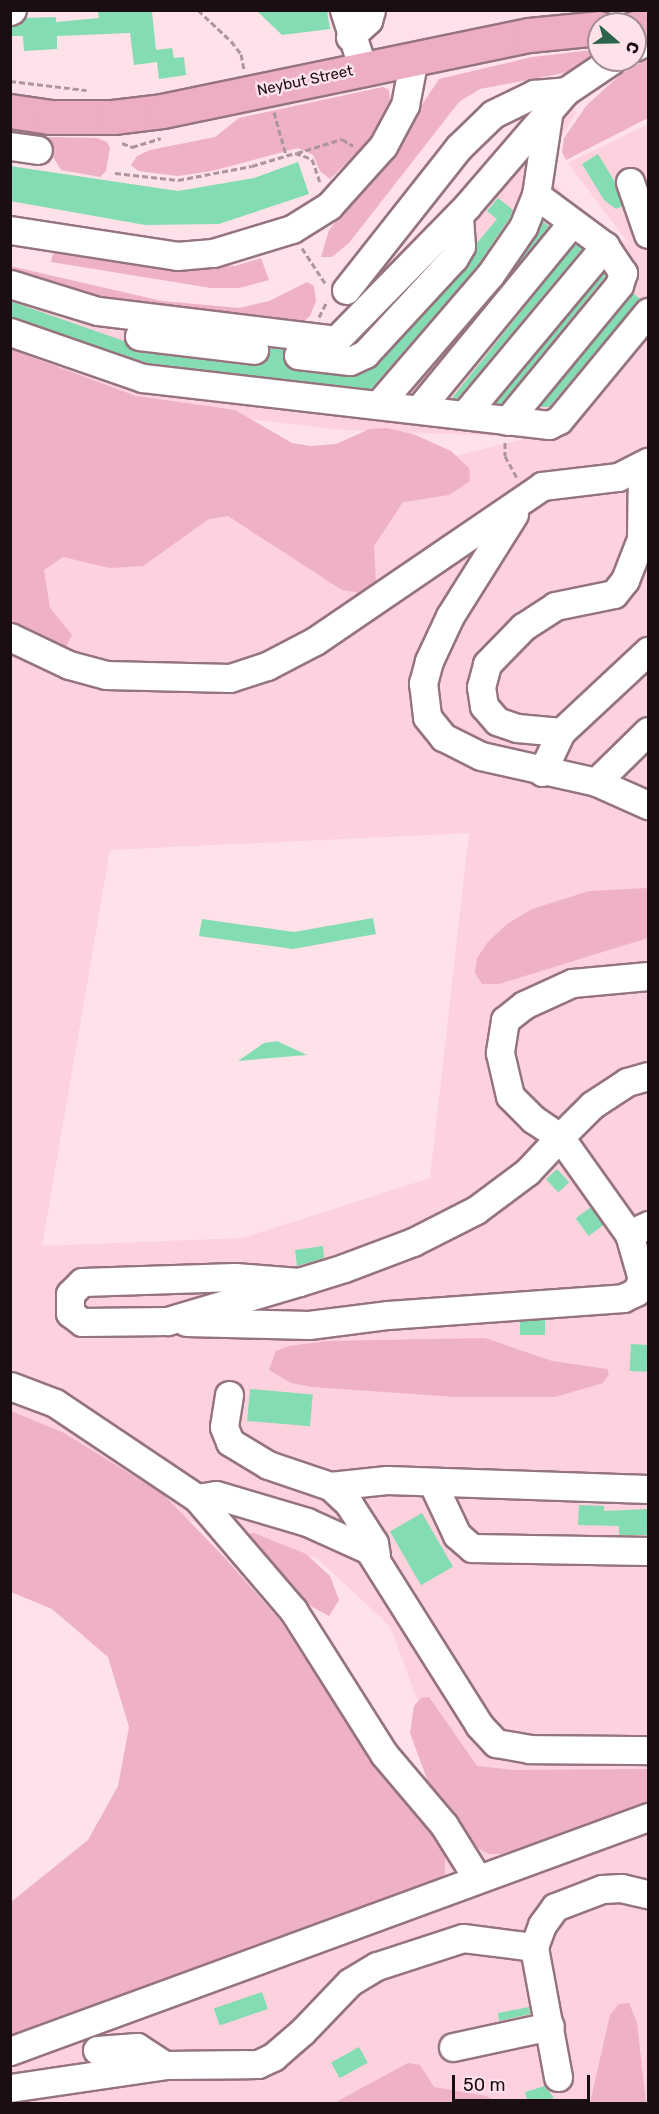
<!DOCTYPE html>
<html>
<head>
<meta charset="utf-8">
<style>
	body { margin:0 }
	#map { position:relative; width:659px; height:2114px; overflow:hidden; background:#ffe1e9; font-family:Rubik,sans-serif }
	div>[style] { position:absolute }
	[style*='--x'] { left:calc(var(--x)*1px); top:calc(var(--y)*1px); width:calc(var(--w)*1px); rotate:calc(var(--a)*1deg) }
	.built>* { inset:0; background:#fdd1de }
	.green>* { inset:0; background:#efb1c4 }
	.building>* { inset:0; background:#84dcb2; transform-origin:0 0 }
	.path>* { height:3px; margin-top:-1.5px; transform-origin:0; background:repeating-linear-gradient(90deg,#ac959b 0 6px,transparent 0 9px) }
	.roads { filter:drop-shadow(2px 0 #95747e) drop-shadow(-2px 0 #95747e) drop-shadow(0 2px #95747e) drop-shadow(0 -2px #95747e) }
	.minor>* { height:27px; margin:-13.5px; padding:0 13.5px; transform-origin:13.5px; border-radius:13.5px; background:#fff }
	.major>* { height:33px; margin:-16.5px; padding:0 16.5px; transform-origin:16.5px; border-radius:16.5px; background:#edadc4 }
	span { translate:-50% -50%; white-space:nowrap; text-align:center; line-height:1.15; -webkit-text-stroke:5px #ffe1e9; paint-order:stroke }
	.street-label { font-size:15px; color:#1a0e12 }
	.frame { position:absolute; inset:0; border:12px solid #1a0e12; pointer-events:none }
	.north { position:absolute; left:587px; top:12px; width:60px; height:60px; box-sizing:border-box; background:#ffe1e9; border:2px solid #a38d93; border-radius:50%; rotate:110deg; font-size:16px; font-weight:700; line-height:24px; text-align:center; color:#1a0e12 }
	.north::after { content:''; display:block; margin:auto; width:21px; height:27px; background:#2c634b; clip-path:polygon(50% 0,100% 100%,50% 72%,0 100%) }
	.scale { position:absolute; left:452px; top:2075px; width:138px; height:27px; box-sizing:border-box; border:3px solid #1a0e12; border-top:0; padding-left:8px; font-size:18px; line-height:21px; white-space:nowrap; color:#1a0e12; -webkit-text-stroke:4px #ffe1e9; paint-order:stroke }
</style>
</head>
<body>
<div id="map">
	<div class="built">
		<i style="clip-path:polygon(evenodd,552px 98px,577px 112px,561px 137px,553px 180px,578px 215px,629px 244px,568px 163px,648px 124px,648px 2103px,11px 2103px,11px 1985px,470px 1842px,390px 1626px,318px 1559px,168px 1514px,11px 1429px,10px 502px,217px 516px,531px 437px,342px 430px,154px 408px,11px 360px,11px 272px,111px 297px,328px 329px,452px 205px,513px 129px,552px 98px,469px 833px,430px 1178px,243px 1238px,42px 1246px,110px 850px,469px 833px)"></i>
	</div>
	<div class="green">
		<i style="clip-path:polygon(593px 50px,598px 52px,596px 57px,564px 73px,480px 89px,459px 102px,349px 243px,332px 257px,321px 257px,329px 230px,394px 147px,439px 79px,532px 57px)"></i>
		<i style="clip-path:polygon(648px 59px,648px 118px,566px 160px,562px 152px,564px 138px,586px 106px,623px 72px)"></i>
		<i style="clip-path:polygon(383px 87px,389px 90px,390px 100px,373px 137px,330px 179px,320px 171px,313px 155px,298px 148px,212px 171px,178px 176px,138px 171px,131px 165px,137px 156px,150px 150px,215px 137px,239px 118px)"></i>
		<i style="clip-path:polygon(49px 137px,97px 138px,107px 142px,110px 148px,106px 171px,100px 177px,61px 170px,46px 145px)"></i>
		<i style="clip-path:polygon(56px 241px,172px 263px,235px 266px,261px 258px,269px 280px,239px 288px,211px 288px,51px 262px)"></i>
		<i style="clip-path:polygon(10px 266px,162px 301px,239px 308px,269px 301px,307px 282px,314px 286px,316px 301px,310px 316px,299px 325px,99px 304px,11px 279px)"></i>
		<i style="clip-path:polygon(10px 349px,136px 396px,235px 410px,292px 443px,310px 446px,336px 444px,370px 429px,386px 428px,413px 434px,451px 451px,469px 468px,470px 481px,449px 495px,403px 502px,374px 546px,376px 585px,361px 593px,342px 590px,228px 516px,209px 519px,143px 566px,110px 568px,63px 557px,44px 570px,50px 608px,72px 635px,64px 650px,11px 625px)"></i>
		<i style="clip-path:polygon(648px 888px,648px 938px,499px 984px,482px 984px,475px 973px,477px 958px,488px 942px,507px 924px,532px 909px,589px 891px)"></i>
		<i style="clip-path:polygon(485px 1338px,552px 1361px,607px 1369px,609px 1374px,603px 1383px,555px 1397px,457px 1397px,312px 1387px,291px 1383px,269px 1370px,276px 1351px,289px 1346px,328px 1341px)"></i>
		<i style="clip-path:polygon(11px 1411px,64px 1433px,163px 1494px,226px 1559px,280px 1620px,374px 1766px,435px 1837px,445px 1853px,445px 1874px,437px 1881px,11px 2037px,11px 1902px,88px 1840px,118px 1786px,129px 1727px,108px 1657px,52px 1609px,11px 1592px)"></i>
		<i style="clip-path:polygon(254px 1533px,306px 1554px,330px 1576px,339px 1600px,329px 1616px,303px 1602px,244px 1535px)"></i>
		<i style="clip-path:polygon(429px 1697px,477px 1766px,514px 1770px,648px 1769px,648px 1806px,501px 1854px,489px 1854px,472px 1845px,431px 1790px,410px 1733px,414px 1706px,421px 1698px)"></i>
		<i style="clip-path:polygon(629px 2003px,637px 2023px,646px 2103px,590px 2103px,610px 2015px,619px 2004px)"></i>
		<i style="clip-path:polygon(408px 2063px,420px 2065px,434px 2087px,486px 2096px,498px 2103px,334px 2103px)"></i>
	</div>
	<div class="building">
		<i style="clip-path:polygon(131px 10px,152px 12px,156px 50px,172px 48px,174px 58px,184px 57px,186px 75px,159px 79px,157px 62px,134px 65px,130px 33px,57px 36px,57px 49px,24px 51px,23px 36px,10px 36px,10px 27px,25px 18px,56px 17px,56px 22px,99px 18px,98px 12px)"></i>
		<i style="clip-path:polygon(256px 10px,327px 10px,330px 29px,282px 35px)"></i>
		<i style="clip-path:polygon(598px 154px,615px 182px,622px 206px,616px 209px,604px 200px,582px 164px)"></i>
		<i style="clip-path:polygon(298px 162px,309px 194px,219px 224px,145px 225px,10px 201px,10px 166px,178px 191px,254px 178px)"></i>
		<i style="clip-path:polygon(498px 198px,513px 210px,509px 219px,478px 265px,371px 389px,147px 363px,10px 317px,10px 301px,124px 341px,137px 352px,253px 366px,266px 360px,269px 348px,284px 350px,284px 362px,296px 370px,356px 375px,377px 365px,466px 269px,477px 243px,497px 219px,487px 211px)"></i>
		<i style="clip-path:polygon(542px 221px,549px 226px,511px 273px,536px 236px)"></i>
		<i style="clip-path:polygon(575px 244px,582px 249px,457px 399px,452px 398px)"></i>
		<i style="clip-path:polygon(604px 272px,605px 277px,501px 404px,495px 403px)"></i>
		<i style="clip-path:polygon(633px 293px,640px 299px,549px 407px,539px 407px)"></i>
		<i style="clip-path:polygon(373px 918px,376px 934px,293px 949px,199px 936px,202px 919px,294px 932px)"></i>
		<i style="clip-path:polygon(277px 1041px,307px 1055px,238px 1061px,264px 1043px)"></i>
		<i style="left:557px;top:1169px;width:18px;height:15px;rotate:47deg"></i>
		<i style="left:591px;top:1207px;width:22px;height:19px;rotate:54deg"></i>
		<i style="clip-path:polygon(323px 1246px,324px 1258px,297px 1266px,295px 1250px)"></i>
		<i style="left:545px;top:1319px;width:16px;height:25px;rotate:90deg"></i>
		<i style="left:631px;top:1344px;width:17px;height:27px;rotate:3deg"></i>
		<i style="left:250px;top:1389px;width:63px;height:32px;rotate:5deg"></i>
		<i style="clip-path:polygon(579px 1505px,604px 1506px,604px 1511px,648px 1509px,648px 1535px,619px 1535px,619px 1526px,578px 1525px)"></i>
		<i style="left:422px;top:1513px;width:62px;height:37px;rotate:60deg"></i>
		<i style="left:262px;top:1992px;width:18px;height:51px;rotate:71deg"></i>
		<i style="clip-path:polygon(529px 2007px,530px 2014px,499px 2021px,498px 2013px)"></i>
		<i style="left:359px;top:2047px;width:18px;height:32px;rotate:61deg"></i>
		<i style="clip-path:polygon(545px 2086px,554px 2098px,528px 2103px,525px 2092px)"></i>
	</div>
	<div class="path">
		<i style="--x:198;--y:10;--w:45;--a:43.2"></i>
		<i style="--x:231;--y:41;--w:16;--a:52"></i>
		<i style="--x:241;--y:54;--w:15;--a:79"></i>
		<i style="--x:10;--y:81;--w:77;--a:6.8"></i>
		<i style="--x:274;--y:112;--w:45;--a:74.4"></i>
		<i style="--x:122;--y:143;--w:11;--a:22"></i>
		<i style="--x:132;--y:147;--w:30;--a:-17"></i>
		<i style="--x:297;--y:153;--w:47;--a:-17.3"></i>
		<i style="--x:342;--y:139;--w:13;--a:32"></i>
		<i style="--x:115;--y:173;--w:63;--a:6.3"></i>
		<i style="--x:178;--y:180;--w:75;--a:-10.7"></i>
		<i style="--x:252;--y:166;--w:45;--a:-16.8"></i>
		<i style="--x:295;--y:153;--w:18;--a:19"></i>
		<i style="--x:312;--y:159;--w:24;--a:71"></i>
		<i style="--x:302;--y:248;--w:42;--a:56.7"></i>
		<i style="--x:319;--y:317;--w:18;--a:-63"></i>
		<i style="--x:505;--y:442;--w:14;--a:90"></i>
		<i style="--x:505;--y:456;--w:25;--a:61"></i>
	</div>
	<div class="roads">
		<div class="minor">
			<i style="--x:344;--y:10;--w:62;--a:72.1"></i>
			<i style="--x:10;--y:11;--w:2;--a:-27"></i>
			<i style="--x:350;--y:37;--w:25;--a:-43"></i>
			<i style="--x:368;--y:20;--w:10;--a:-73"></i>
			<i style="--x:635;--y:47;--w:11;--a:-27"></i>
			<i style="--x:645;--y:42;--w:9;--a:-72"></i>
			<i style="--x:10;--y:146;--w:28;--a:8"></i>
			<i style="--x:630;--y:182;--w:55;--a:70.9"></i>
			<i style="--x:10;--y:230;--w:169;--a:8.8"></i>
			<i style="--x:177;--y:256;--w:36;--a:-5"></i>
			<i style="--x:213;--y:253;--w:83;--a:-16.9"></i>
			<i style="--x:292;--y:229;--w:44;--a:-31.9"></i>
			<i style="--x:329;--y:206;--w:81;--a:-48"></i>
			<i style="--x:383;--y:146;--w:47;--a:-61.8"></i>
			<i style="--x:405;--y:105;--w:48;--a:-79.2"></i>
			<i style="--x:10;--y:284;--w:92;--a:17.1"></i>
			<i style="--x:98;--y:311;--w:240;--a:6.9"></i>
			<i style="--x:336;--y:340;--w:187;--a:-45.6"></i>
			<i style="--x:467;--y:206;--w:152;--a:-49.3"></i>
			<i style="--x:566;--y:91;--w:55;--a:-34"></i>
			<i style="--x:346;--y:290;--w:182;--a:-51.7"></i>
			<i style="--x:459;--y:147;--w:47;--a:-44.1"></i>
			<i style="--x:493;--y:114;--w:46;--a:-26"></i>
			<i style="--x:534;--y:94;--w:32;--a:-5"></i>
			<i style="--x:10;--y:332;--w:141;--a:19.1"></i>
			<i style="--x:143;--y:378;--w:409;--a:6.6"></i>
			<i style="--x:549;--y:425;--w:11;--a:-27"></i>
			<i style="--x:559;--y:420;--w:140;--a:-50.5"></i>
			<i style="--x:139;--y:336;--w:116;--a:6.9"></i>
			<i style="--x:298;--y:355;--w:52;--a:6.6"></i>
			<i style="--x:350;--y:361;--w:17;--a:-25"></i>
			<i style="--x:365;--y:354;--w:131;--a:-47.2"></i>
			<i style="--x:454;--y:258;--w:14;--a:-60"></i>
			<i style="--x:461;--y:246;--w:31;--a:-94"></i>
			<i style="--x:378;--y:405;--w:172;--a:-49.3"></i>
			<i style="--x:490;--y:275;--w:58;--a:-55.5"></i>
			<i style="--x:523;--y:227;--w:35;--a:-68"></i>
			<i style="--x:536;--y:195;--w:80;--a:-81.4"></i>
			<i style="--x:419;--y:409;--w:241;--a:-50.6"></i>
			<i style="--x:465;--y:414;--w:219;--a:-50.2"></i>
			<i style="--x:507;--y:421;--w:176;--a:-50.5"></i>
			<i style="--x:619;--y:285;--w:13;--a:-72"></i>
			<i style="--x:623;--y:273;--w:32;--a:-124"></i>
			<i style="--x:605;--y:246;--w:86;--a:-143.5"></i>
			<i style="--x:514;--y:514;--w:120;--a:122.1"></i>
			<i style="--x:450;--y:616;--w:50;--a:115"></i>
			<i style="--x:429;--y:661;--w:23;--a:105"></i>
			<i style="--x:423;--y:683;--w:34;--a:83"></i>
			<i style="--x:427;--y:717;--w:26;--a:51"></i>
			<i style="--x:443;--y:737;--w:42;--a:26.6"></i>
			<i style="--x:481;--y:756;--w:118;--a:12.7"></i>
			<i style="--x:596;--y:782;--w:57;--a:23.9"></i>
			<i style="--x:10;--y:637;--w:65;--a:25.4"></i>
			<i style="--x:69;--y:665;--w:38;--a:15"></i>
			<i style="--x:106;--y:675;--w:124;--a:1.4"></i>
			<i style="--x:230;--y:678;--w:39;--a:-18"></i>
			<i style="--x:267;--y:666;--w:54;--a:-27.5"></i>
			<i style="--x:315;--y:641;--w:275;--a:-34.3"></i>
			<i style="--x:542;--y:486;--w:77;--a:-6.8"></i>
			<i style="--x:618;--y:477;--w:34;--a:-27"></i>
			<i style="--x:561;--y:732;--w:44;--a:-174.8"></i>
			<i style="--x:517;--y:728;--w:21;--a:-161"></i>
			<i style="--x:497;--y:721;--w:20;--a:-131"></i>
			<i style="--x:484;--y:706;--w:19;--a:-99"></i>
			<i style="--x:481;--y:687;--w:24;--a:-75"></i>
			<i style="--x:487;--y:664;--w:52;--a:-45.8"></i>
			<i style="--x:523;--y:627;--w:38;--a:-33"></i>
			<i style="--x:555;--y:606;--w:60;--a:-11.5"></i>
			<i style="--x:614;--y:594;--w:18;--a:-52"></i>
			<i style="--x:625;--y:580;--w:44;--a:-68.7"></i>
			<i style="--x:641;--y:539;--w:72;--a:-89.2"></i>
			<i style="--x:542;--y:772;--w:44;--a:-64.6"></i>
			<i style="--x:561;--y:732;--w:119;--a:-43"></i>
			<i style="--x:596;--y:782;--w:73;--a:-44.4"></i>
			<i style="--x:648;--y:976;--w:76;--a:174.7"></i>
			<i style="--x:572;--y:983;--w:53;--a:155.4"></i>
			<i style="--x:524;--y:1005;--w:24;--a:142"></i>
			<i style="--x:505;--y:1020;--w:33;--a:99"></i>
			<i style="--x:500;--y:1053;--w:44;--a:76.9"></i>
			<i style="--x:510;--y:1096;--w:33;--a:45"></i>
			<i style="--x:533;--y:1119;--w:32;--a:34"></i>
			<i style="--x:560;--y:1137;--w:45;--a:-45"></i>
			<i style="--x:592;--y:1105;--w:42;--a:-33.3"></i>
			<i style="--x:627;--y:1082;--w:22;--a:-16"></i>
			<i style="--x:299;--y:1282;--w:138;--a:163.5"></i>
			<i style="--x:167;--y:1321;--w:85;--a:179.3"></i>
			<i style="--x:82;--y:1322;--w:15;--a:-143"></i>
			<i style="--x:70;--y:1313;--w:19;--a:-90"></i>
			<i style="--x:70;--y:1294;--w:17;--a:-45"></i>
			<i style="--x:82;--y:1282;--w:153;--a:-1.9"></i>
			<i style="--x:235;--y:1277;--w:64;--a:4.5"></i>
			<i style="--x:299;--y:1282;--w:47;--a:-17.3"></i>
			<i style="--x:344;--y:1268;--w:74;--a:-20.6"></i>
			<i style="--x:413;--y:1242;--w:71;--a:-26.9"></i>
			<i style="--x:476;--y:1210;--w:64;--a:-36.7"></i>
			<i style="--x:527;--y:1172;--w:48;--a:-46.7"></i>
			<i style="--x:560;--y:1137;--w:119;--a:54.6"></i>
			<i style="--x:629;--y:1234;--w:21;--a:-25"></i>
			<i style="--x:186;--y:1322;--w:123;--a:1.4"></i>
			<i style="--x:309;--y:1325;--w:80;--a:-7.2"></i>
			<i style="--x:388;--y:1315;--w:236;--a:-4.1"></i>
			<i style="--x:623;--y:1298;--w:14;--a:-25"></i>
			<i style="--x:636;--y:1292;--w:14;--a:-65"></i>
			<i style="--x:642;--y:1279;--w:47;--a:-106.1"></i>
			<i style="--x:10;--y:1386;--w:48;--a:20.7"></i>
			<i style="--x:55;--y:1403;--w:171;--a:33.8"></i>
			<i style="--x:197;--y:1498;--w:148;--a:49.4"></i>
			<i style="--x:293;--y:1610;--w:170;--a:57.7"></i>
			<i style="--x:384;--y:1754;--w:93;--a:49.8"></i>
			<i style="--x:444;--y:1825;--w:62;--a:58.1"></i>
			<i style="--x:229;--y:1395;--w:32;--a:99"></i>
			<i style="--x:224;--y:1427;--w:16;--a:68"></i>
			<i style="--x:230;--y:1442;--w:44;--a:31.2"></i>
			<i style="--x:268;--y:1465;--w:65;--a:18.7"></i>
			<i style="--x:330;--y:1486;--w:57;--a:-6"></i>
			<i style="--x:387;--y:1480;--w:261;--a:2"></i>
			<i style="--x:433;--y:1484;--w:56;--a:64.8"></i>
			<i style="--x:457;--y:1535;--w:20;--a:41"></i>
			<i style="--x:472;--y:1548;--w:176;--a:1"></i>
			<i style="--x:330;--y:1486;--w:26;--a:43"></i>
			<i style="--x:349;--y:1504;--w:46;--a:57.3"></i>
			<i style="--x:374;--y:1543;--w:13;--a:81"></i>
			<i style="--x:197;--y:1498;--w:19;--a:-9"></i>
			<i style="--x:216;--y:1495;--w:95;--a:16.5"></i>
			<i style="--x:307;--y:1522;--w:68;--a:24.3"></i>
			<i style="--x:369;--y:1550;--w:207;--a:57.8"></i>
			<i style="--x:479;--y:1725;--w:25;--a:47"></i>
			<i style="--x:496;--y:1743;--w:34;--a:10"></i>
			<i style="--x:529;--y:1749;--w:119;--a:0.5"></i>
			<i style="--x:453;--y:2047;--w:99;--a:-12.2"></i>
			<i style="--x:97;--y:2050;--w:40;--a:-4.3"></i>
			<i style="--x:137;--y:2047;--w:33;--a:33"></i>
			<i style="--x:10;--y:2051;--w:680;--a:-20.14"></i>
			<i style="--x:558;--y:2077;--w:132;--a:-100.5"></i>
			<i style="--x:534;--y:1947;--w:23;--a:-70"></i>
			<i style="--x:542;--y:1925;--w:22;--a:-54"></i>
			<i style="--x:555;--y:1907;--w:50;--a:-21"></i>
			<i style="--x:602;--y:1889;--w:19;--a:-3"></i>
			<i style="--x:621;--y:1888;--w:28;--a:13"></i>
			<i style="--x:10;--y:2088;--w:157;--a:-8.4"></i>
			<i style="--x:165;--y:2065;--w:93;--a:-0.6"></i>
			<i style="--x:258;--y:2064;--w:17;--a:-25"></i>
			<i style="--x:273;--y:2057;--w:38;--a:-41"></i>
			<i style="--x:302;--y:2032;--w:69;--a:-46.2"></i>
			<i style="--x:350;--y:1982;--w:31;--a:-31"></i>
			<i style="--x:377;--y:1966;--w:90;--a:-18"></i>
			<i style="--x:463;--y:1938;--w:72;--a:7.2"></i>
		</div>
		<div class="major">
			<i style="--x:635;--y:28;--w:13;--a:0"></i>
			<i style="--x:10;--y:111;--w:40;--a:8.5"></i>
			<i style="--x:50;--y:117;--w:63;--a:0"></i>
			<i style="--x:113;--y:117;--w:49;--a:-7"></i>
			<i style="--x:162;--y:111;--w:375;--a:-11.7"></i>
			<i style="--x:529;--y:35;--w:70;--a:-5.7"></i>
		</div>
	</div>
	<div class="street-label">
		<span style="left:305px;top:81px;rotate:-12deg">Neybut Street</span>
	</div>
	<div class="frame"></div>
	<div class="north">С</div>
	<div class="scale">50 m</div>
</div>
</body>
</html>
